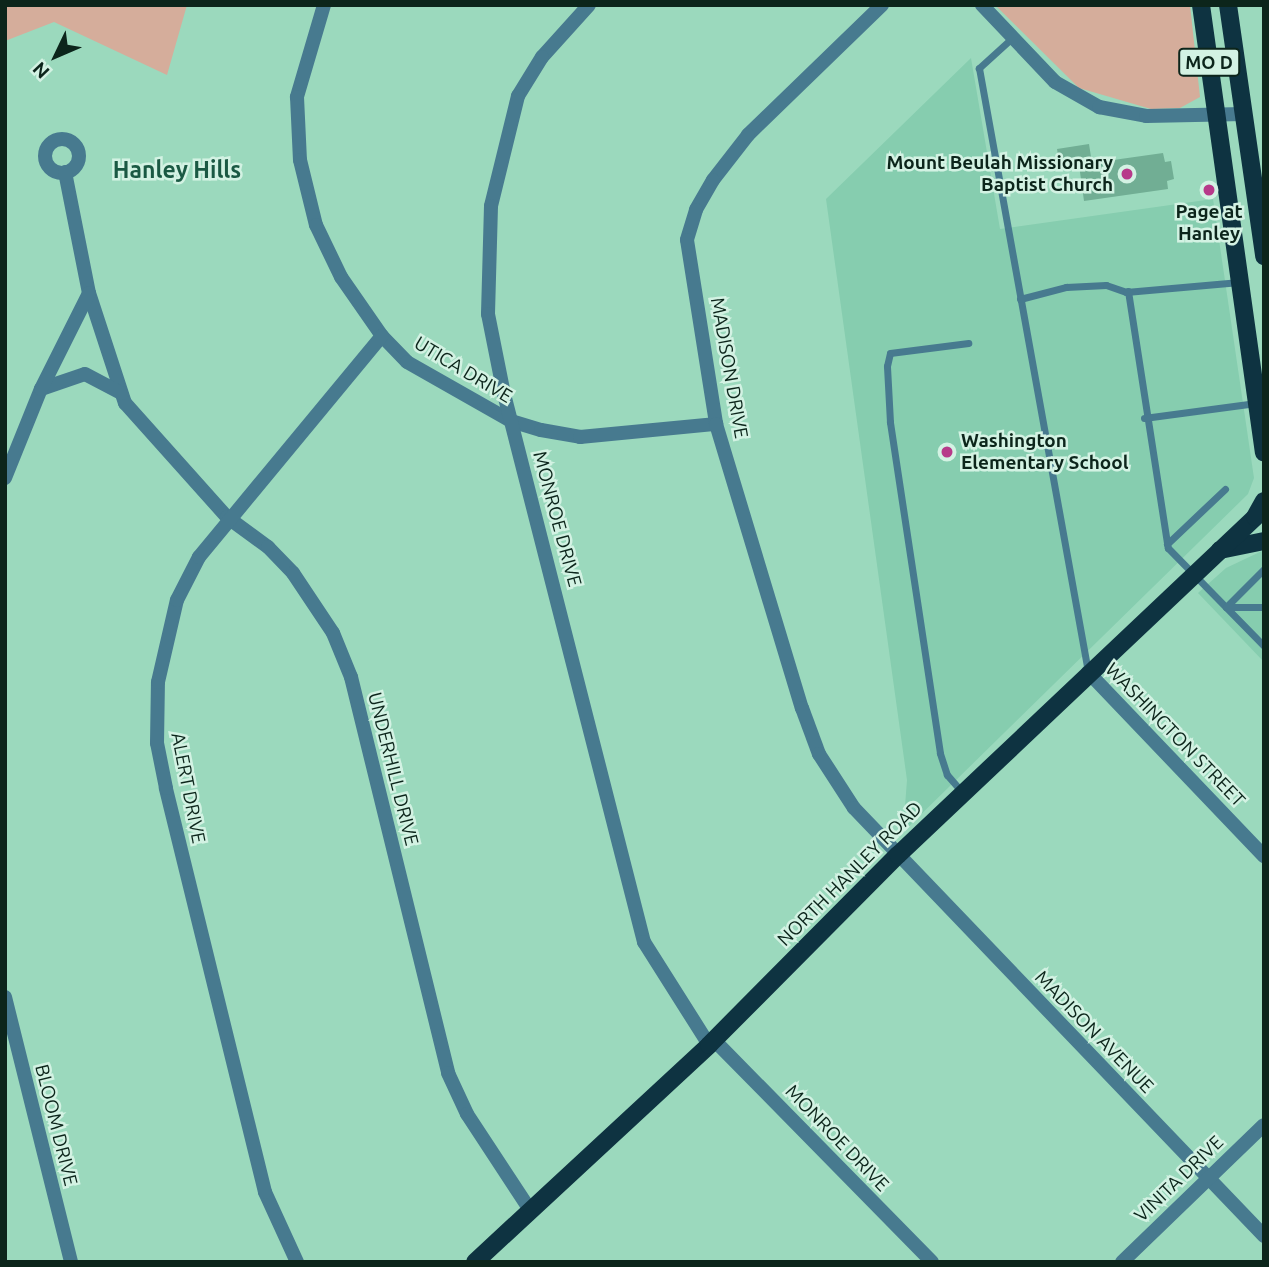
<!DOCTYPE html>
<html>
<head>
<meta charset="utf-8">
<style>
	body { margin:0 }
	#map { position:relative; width:1269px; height:1267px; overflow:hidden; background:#9bd9bd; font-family:Ubuntu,sans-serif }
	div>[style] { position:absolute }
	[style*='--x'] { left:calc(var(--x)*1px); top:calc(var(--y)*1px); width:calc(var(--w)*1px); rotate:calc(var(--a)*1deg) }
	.built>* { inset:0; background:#86cdaf }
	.green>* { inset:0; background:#d5ad9b }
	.building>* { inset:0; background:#71ae94 }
	.service>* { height:7px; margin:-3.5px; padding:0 3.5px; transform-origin:3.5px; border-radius:3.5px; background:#477a8f }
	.minor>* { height:14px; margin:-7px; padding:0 7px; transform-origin:7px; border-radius:7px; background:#477a8f }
	.minor>.ring { margin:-7px; padding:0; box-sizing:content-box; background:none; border:14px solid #477a8f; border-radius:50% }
	.primary>* { height:18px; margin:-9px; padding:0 9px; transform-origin:9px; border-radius:9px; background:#0e3341 }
	.dots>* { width:19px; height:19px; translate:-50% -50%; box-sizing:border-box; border:4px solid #d3f2e3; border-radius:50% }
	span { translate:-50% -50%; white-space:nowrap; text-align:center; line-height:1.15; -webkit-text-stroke:5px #d3f2e3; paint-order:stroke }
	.shield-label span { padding:2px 5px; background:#d3f2e3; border:2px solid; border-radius:5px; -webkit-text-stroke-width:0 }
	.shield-label { font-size:18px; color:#0c251b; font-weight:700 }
	.poi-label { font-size:19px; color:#0c251b; font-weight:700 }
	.right { translate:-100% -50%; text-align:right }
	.left { translate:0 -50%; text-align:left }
	.street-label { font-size:19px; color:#0c251b }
	.quarter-label { font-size:23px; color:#1a5943; font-weight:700 }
	.frame { position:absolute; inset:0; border:7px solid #0c251b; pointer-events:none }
	.north { position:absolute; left:21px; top:21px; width:70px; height:70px; -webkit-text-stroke:5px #d3f2e3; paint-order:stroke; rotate:226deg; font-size:19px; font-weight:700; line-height:28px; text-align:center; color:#0c251b }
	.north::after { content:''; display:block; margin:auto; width:24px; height:32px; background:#0c251b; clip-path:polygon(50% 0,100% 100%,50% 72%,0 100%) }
</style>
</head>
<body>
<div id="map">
	<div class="built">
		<i style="clip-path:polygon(971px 58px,1000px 229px,1213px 199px,1254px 478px,1248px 494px,903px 832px,907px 780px,826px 199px)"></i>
		<i style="clip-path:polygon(1264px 550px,1264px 662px,1198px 593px,1226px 568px)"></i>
	</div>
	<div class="green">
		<i style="clip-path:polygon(5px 5px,187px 5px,167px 75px,54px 22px,5px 41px)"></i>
		<i style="clip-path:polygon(995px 5px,1190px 5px,1200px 97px,1180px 108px,1151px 109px,1079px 88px)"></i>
	</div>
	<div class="building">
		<i style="clip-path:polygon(1089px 144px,1092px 163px,1163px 153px,1165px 162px,1171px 161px,1174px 179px,1167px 181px,1168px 189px,1084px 201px,1079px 165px,1060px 168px,1057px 149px)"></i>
	</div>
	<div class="service">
		<i style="--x:1012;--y:38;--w:45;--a:137.7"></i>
		<i style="--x:979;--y:68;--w:614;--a:79.77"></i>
		<i style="--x:1128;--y:291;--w:260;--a:81.2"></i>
		<i style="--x:1168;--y:548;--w:137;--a:45.6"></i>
		<i style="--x:1020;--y:299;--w:48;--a:-14.6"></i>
		<i style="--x:1066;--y:287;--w:40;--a:-2.9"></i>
		<i style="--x:1106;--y:285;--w:21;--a:19"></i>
		<i style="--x:1126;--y:292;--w:114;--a:-5"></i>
		<i style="--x:1144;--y:418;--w:113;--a:-7.6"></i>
		<i style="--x:1167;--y:544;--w:80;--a:-43.5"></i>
		<i style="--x:1226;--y:607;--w:54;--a:-45"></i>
		<i style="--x:1226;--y:607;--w:38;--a:0"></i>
		<i style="--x:962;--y:792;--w:23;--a:-131"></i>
		<i style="--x:947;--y:775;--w:23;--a:-108"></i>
		<i style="--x:940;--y:753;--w:335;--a:-98.6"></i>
		<i style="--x:890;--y:422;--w:56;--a:-93.1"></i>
		<i style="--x:887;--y:366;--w:13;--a:-77"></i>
		<i style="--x:890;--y:353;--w:79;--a:-7.3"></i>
	</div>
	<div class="minor">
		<i style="--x:324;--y:5;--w:96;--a:106.4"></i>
		<i style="--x:297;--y:97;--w:63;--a:87.3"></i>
		<i style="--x:300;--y:160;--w:67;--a:76.2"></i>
		<i style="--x:316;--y:225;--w:58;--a:64.3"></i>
		<i style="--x:341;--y:277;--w:72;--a:55.2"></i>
		<i style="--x:382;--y:336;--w:36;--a:46"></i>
		<i style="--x:407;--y:362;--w:120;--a:29.6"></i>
		<i style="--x:511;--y:421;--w:31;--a:17"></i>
		<i style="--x:541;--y:430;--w:40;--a:10"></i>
		<i style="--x:580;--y:437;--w:137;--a:-5.5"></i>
		<i style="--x:589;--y:5;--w:70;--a:132.1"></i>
		<i style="--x:542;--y:57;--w:46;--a:121.6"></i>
		<i style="--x:518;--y:96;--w:113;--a:103.8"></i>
		<i style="--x:491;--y:206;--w:108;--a:91.6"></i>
		<i style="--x:488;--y:314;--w:82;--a:78.7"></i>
		<i style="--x:504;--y:394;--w:566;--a:75.67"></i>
		<i style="--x:644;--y:942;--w:122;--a:57.7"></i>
		<i style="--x:882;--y:5;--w:187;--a:135.9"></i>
		<i style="--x:748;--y:135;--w:57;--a:127.9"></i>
		<i style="--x:713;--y:180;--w:34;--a:120"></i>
		<i style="--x:696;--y:210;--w:31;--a:107"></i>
		<i style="--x:687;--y:240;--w:186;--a:81"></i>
		<i style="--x:716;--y:424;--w:297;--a:73.2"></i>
		<i style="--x:802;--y:708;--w:49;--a:69.7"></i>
		<i style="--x:819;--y:754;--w:64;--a:57.1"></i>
		<i style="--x:854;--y:808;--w:593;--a:46.23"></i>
		<i style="--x:982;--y:5;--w:106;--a:46.5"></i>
		<i style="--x:1055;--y:82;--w:51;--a:29.6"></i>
		<i style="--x:1099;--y:107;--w:48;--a:10.8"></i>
		<i style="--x:1146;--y:116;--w:98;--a:-1.2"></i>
		<i class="ring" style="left:45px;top:139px;width:20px;height:20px"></i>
		<i style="--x:65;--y:172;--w:123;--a:78.8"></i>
		<i style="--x:89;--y:293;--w:116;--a:71.9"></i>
		<i style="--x:125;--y:403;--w:153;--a:48.2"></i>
		<i style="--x:227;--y:517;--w:51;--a:36.2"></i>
		<i style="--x:268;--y:547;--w:36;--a:46"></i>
		<i style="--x:293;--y:573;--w:72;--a:56.3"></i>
		<i style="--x:333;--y:633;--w:48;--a:67.8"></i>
		<i style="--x:351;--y:677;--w:408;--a:76.2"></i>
		<i style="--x:448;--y:1073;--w:45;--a:65.1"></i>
		<i style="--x:467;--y:1114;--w:115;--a:56.7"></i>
		<i style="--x:41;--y:389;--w:46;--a:-18.8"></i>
		<i style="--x:85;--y:374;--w:41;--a:27.8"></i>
		<i style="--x:5;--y:478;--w:96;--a:-68"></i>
		<i style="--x:41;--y:389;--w:107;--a:-63.4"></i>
		<i style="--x:1088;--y:672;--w:255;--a:46.3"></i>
		<i style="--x:5;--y:997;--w:273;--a:76"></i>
		<i style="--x:714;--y:1040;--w:311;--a:45.5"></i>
		<i style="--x:297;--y:1262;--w:77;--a:-114.6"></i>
		<i style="--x:265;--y:1192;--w:416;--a:-103.8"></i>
		<i style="--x:166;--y:788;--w:46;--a:-101.3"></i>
		<i style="--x:157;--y:743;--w:61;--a:-89.1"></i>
		<i style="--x:158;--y:682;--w:84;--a:-77"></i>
		<i style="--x:177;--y:600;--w:48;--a:-62.9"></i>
		<i style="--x:199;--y:557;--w:287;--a:-50.4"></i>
		<i style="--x:1122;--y:1262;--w:197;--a:-44"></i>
	</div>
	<div class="primary">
		<i style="--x:1201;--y:5;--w:452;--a:82"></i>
		<i style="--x:1228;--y:5;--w:254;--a:81.8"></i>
		<i style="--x:1220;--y:550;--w:45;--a:-11.6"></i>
		<i style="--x:475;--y:1262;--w:319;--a:-42.8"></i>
		<i style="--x:709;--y:1045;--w:268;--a:-45.2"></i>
		<i style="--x:898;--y:855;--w:492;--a:-43.4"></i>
		<i style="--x:1255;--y:517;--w:18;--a:-61"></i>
	</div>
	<div class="dots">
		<i style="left:1127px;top:174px;background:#b73a8a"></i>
		<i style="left:1209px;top:190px;background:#b73a8a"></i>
		<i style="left:947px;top:452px;background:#b73a8a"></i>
	</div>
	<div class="shield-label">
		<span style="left:1209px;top:62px">MO D</span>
	</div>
	<div class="poi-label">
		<span class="right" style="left:1113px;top:174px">Mount Beulah Missionary<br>Baptist Church</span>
		<span style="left:1209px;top:223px">Page at<br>Hanley</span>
		<span class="left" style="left:961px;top:452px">Washington<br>Elementary School</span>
	</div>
	<div class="street-label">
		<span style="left:729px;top:368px;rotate:80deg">MADISON DRIVE</span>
		<span style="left:463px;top:370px;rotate:31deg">UTICA DRIVE</span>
		<span style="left:557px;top:519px;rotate:75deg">MONROE DRIVE</span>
		<span style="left:1175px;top:735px;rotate:46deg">WASHINGTON STREET</span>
		<span style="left:393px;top:769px;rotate:76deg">UNDERHILL DRIVE</span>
		<span style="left:188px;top:788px;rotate:79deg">ALERT DRIVE</span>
		<span style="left:850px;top:874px;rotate:-45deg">NORTH HANLEY ROAD</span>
		<span style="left:1094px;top:1032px;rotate:46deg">MADISON AVENUE</span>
		<span style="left:56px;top:1125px;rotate:76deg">BLOOM DRIVE</span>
		<span style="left:837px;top:1138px;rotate:46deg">MONROE DRIVE</span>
		<span style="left:1179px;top:1179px;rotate:-44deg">VINITA DRIVE</span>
	</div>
	<div class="quarter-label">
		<span style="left:177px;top:170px">Hanley Hills</span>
	</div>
	<div class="frame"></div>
	<div class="north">N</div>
</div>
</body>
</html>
